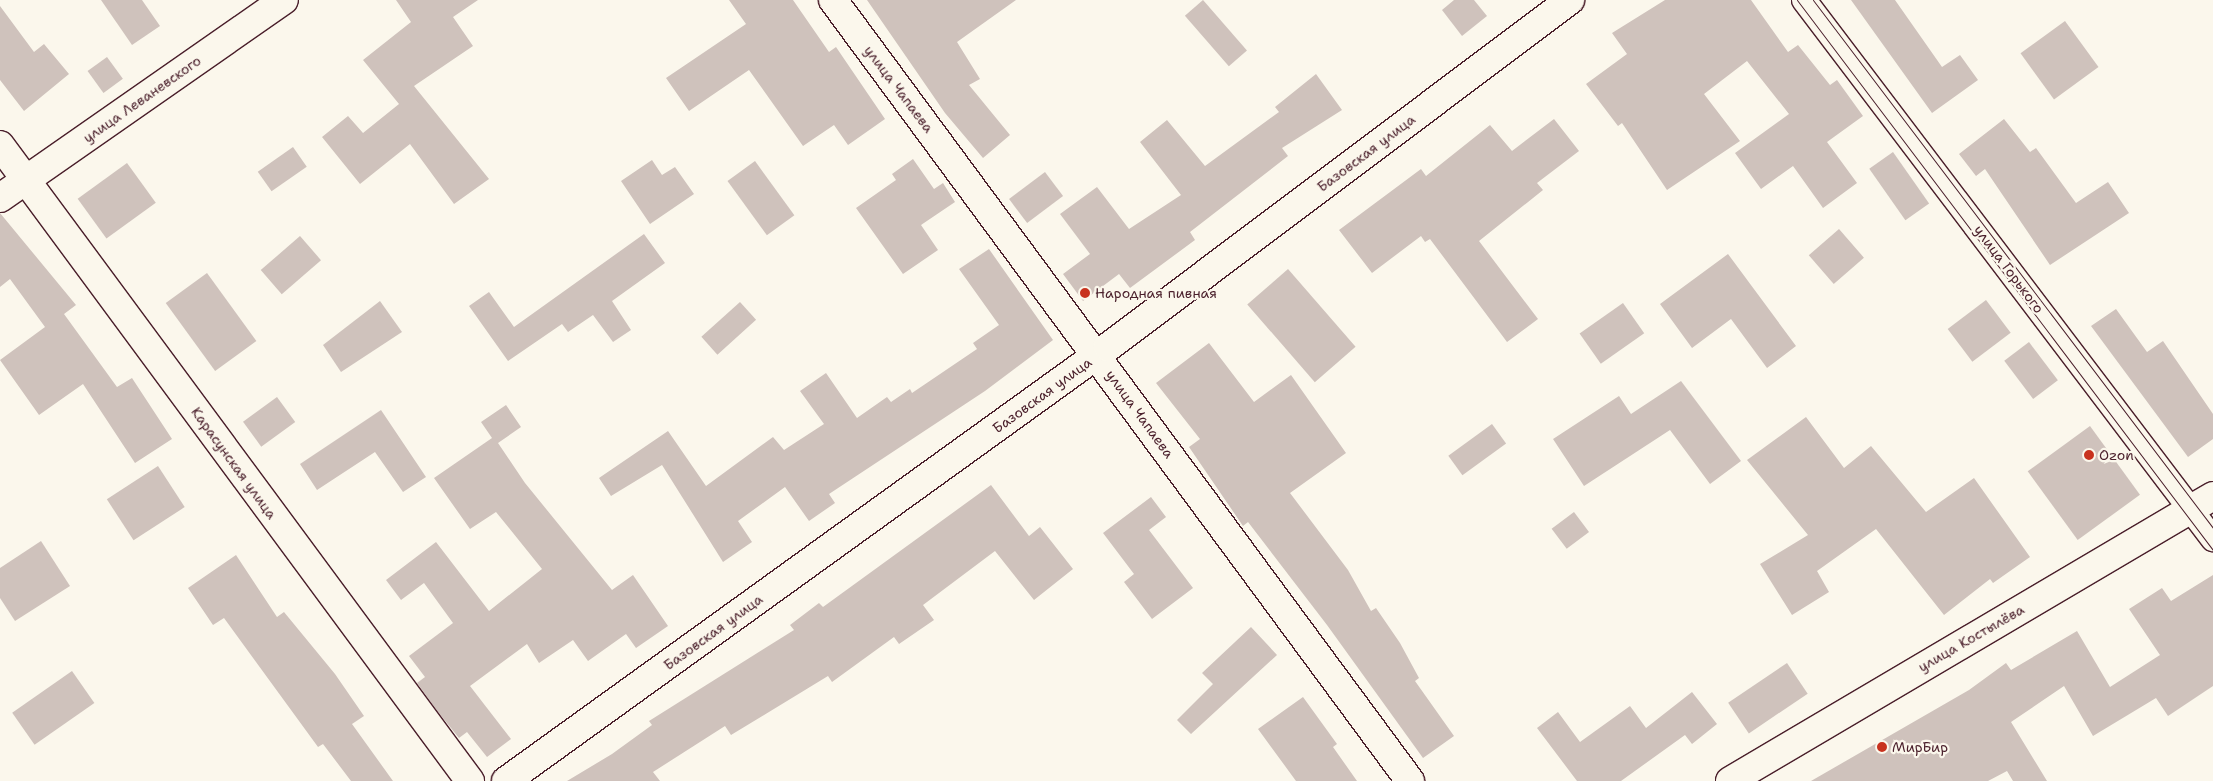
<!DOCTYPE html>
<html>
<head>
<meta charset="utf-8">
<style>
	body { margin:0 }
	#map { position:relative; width:2213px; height:781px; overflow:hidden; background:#fbf7ec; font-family:"Shantell Sans",sans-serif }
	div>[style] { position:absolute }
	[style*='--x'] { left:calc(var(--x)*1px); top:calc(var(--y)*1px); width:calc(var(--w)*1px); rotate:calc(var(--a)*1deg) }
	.building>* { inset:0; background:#cfc2bc; transform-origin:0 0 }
	.roads { filter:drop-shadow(1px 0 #4a1f2b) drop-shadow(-1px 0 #4a1f2b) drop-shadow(0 1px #4a1f2b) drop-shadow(0 -1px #4a1f2b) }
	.minor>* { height:24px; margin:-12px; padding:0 12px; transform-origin:12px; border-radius:12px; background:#fbf7ec }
	.tertiary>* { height:28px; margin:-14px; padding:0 14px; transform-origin:14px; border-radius:14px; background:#fbf7ec }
	.secondary>* { height:28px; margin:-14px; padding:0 14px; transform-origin:14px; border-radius:14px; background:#fbf7ec }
	.tram>* { height:1px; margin:-0.5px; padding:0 0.5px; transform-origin:0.5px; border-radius:0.5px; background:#4a1f2b }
	.dots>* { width:14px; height:14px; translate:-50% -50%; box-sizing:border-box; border:2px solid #fbf7ec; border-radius:50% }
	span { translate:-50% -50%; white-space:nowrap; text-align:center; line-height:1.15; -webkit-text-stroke:4.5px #fbf7ec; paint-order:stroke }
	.street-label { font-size:14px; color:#4a1f2b }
	.poi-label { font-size:14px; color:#4a1f2b }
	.left { translate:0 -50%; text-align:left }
</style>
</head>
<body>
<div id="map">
	<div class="building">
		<i style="clip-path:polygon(101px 0,142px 0,160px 26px,132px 45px)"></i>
		<i style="clip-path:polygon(396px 0,478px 0,453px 17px,473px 46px,414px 86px,489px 179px,454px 204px,410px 144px,360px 184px,322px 137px,348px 116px,363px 133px,399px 104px,363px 60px,411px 22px)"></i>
		<i style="clip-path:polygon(729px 0,793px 0,829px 52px,836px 47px,885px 119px,848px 145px,834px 125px,803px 146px,749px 70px,689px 111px,666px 78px,746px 24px)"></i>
		<i style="clip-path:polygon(867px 0,1016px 0,957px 42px,980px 79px,969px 85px,1010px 135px,983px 158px,945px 113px)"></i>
		<i style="left:1203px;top:0;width:67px;height:24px;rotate:49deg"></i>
		<i style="clip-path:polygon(1454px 0,1474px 0,1487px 16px,1462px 36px,1442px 10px)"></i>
		<i style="clip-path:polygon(1665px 0,1751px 0,1788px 52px,1798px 45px,1830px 85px,1837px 80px,1863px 116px,1827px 142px,1857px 183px,1823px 208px,1793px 166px,1761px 189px,1735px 153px,1789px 114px,1747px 61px,1704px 94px,1740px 141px,1667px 190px,1622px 123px,1618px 126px,1586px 84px,1627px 54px,1612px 33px)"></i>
		<i style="clip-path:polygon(1851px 0,1895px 0,1942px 67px,1960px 55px,1978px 80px,1932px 113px)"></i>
		<i style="clip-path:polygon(0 6px,34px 52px,44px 44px,69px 74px,24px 111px,0 80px)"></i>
		<i style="left:2065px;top:21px;width:57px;height:55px;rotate:54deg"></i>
		<i style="left:107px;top:57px;width:27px;height:24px;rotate:54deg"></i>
		<i style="clip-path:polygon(1316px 74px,1342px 110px,1282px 148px,1288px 156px,1190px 232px,1195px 240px,1130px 288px,1119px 274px,1083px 301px,1063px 274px,1090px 254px,1060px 214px,1097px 187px,1129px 229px,1181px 195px,1140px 142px,1167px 120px,1205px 166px,1279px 112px,1275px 107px)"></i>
		<i style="clip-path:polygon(1554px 119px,1579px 151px,1537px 183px,1543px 190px,1479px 241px,1538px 319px,1507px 342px,1430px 239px,1425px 242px,1421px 236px,1372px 273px,1339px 230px,1421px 169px,1426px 176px,1490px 125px,1512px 151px)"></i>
		<i style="clip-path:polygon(2004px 119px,2030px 152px,2036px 148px,2076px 203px,2108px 182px,2129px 213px,2050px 265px,1985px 169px,1976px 176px,1959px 154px)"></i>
		<i style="left:293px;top:147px;width:24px;height:43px;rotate:55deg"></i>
		<i style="left:1893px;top:152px;width:63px;height:29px;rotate:55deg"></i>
		<i style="clip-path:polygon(913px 159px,934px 189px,943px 183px,955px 202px,921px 225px,938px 250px,903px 274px,856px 208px,896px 180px,892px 174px)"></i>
		<i style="clip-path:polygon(652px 160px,662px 175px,675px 167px,694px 194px,650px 224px,621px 181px)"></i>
		<i style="left:755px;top:161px;width:67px;height:34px;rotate:54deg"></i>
		<i style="left:127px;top:163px;width:49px;height:61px;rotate:54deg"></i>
		<i style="left:1045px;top:172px;width:30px;height:45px;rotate:53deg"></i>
		<i style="clip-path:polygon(0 213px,76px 305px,64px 314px,117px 387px,132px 378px,172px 439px,135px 463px,83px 384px,39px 415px,0 360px,45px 327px,10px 279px,0 287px)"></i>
		<i style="left:1839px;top:229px;width:38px;height:40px;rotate:49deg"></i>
		<i style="clip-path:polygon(644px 234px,665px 263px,612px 301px,631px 330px,613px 342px,593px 315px,568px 332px,562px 324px,508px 361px,469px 306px,489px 292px,514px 327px)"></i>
		<i style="left:300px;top:236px;width:32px;height:52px;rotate:49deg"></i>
		<i style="clip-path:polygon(989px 249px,1053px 340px,985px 391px,829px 494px,835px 503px,809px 521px,785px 487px,738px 521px,752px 542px,723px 562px,662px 465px,611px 496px,599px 478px,668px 431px,706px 486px,773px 437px,784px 450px,824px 424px,800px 391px,826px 373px,857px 418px,887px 397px,891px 402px,910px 389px,912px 393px,977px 349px,973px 343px,999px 325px,959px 269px)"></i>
		<i style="clip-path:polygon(1728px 254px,1796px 346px,1767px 368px,1731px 319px,1692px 348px,1660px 304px)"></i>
		<i style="left:1288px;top:269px;width:103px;height:54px;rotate:49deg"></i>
		<i style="left:207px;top:273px;width:84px;height:51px;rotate:54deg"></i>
		<i style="left:1986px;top:300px;width:41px;height:48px;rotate:53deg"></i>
		<i style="clip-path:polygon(380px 301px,402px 332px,341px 372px,323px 345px)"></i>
		<i style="left:740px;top:302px;width:24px;height:52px;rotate:48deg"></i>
		<i style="left:1623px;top:303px;width:37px;height:53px;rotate:55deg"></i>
		<i style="clip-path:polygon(2116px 309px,2147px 352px,2163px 341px,2213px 414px,2213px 439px,2188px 457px,2091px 326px)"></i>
		<i style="left:2029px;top:342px;width:48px;height:31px;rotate:53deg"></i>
		<i style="clip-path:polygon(1209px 343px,1254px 402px,1291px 375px,1346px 453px,1290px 493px,1348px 570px,1371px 611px,1376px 608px,1400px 643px,1419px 678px,1415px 681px,1454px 736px,1423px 758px,1327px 625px,1248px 522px,1243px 526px,1189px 447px,1200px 439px,1156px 383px)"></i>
		<i style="clip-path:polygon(1681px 381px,1741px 461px,1710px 484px,1670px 430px,1584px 486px,1553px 439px,1619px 396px,1631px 414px)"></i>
		<i style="left:277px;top:397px;width:31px;height:42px;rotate:54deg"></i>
		<i style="clip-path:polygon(506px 405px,521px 427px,498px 443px,525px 483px,612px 590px,633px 575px,668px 626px,636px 648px,626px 634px,588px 661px,573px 640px,539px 663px,527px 644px,470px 686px,511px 739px,487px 757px,467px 732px,459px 738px,438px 712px,417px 683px,425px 677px,409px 656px,453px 623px,424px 583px,401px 600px,386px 580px,436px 542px,489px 611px,542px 569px,496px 512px,470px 529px,434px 478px,492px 438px,481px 422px)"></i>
		<i style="clip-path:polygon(381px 410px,426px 477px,403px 492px,375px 452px,317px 490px,300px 464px)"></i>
		<i style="clip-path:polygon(1806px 417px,1844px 468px,1871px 446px,1926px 512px,1974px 478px,2030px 557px,1993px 583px,1990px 579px,1944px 615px,1876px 529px,1817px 571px,1829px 592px,1792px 615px,1760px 564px,1808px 535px,1747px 460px)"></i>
		<i style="left:1492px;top:424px;width:24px;height:54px;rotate:54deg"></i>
		<i style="left:2090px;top:426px;width:85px;height:77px;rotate:54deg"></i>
		<i style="left:158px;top:466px;width:49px;height:61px;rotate:57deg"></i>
		<i style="clip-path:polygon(991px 485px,1029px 536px,1040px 527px,1073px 569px,1034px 600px,995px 551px,923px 605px,934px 620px,899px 644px,894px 637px,832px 682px,828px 676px,731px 735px,725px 726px,653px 772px,660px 781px,567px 781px,612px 754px,652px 725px,649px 721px,794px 630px,790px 625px,819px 603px,823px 607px)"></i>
		<i style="clip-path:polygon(1151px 497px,1166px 517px,1149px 530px,1193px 588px,1152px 619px,1124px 582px,1134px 574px,1103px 533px)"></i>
		<i style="left:1574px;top:512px;width:25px;height:28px;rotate:53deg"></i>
		<i style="clip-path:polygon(41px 541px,70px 586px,15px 621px,0 598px,0 568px)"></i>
		<i style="clip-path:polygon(236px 555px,277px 617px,284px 612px,335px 674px,364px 716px,352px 724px,393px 781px,351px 781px,323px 744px,318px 747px,224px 618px,213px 625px,188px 588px)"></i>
		<i style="clip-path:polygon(2213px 575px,2213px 686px,2168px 716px,2156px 698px,2093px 736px,2064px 686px,2011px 722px,2047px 781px,2013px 781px,2007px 771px,1988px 781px,1811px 781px,1969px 690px,2006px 663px,2011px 670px,2077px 631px,2110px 687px,2160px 655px,2129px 609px,2162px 588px,2171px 601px)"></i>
		<i style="clip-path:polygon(1251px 627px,1277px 655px,1191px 734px,1177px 720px,1213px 684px,1202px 673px)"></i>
		<i style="left:1787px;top:663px;width:37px;height:71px;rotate:56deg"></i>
		<i style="left:72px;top:671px;width:39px;height:73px;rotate:55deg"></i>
		<i style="clip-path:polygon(1692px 692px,1717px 724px,1692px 744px,1685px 735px,1621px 781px,1577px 781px,1537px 728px,1558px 712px,1580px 742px,1630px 706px,1646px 728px)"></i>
		<i style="clip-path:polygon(1303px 697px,1337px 744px,1333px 747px,1357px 781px,1296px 781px,1258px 729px)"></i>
	</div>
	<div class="roads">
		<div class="minor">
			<i style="--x:1804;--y:0;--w:677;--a:52.81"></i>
		</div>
		<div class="tertiary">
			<i style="--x:833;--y:0;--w:971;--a:53.54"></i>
			<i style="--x:0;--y:145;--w:791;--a:53.54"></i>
			<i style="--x:0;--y:198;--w:346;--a:-34.9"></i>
			<i style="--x:506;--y:781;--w:742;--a:-35.79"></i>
			<i style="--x:1108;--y:347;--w:578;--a:-36.91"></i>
		</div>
		<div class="secondary">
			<i style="--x:1730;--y:781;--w:561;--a:-30.54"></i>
		</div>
	</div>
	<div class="tram">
		<i style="--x:1797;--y:0;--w:690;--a:52.9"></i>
		<i style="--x:1813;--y:0;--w:662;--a:52.85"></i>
	</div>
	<div class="dots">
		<i style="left:1085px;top:293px;background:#c8321e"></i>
		<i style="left:2089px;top:455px;background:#c8321e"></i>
		<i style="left:1882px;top:747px;background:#c8321e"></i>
	</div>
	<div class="street-label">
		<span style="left:899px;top:89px;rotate:53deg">улица Чапаева</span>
		<span style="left:142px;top:99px;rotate:-35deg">улица Леваневского</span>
		<span style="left:1366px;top:153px;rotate:-37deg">Базовская улица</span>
		<span style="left:2009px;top:269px;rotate:53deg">улица Горького</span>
		<span style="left:1042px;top:395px;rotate:-36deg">Базовская улица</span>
		<span style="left:1140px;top:414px;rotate:54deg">улица Чапаева</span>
		<span style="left:234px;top:463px;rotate:54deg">Карасунская улица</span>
		<span style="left:713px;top:632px;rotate:-36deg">Базовская улица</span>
		<span style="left:1971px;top:638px;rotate:-30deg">улица Костылёва</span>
	</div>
	<div class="poi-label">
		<span class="left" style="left:1095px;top:293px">Народная пивная</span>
		<span class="left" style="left:2099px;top:455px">Ozon</span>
		<span class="left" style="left:1892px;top:747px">МирБир</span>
	</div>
</div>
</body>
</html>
